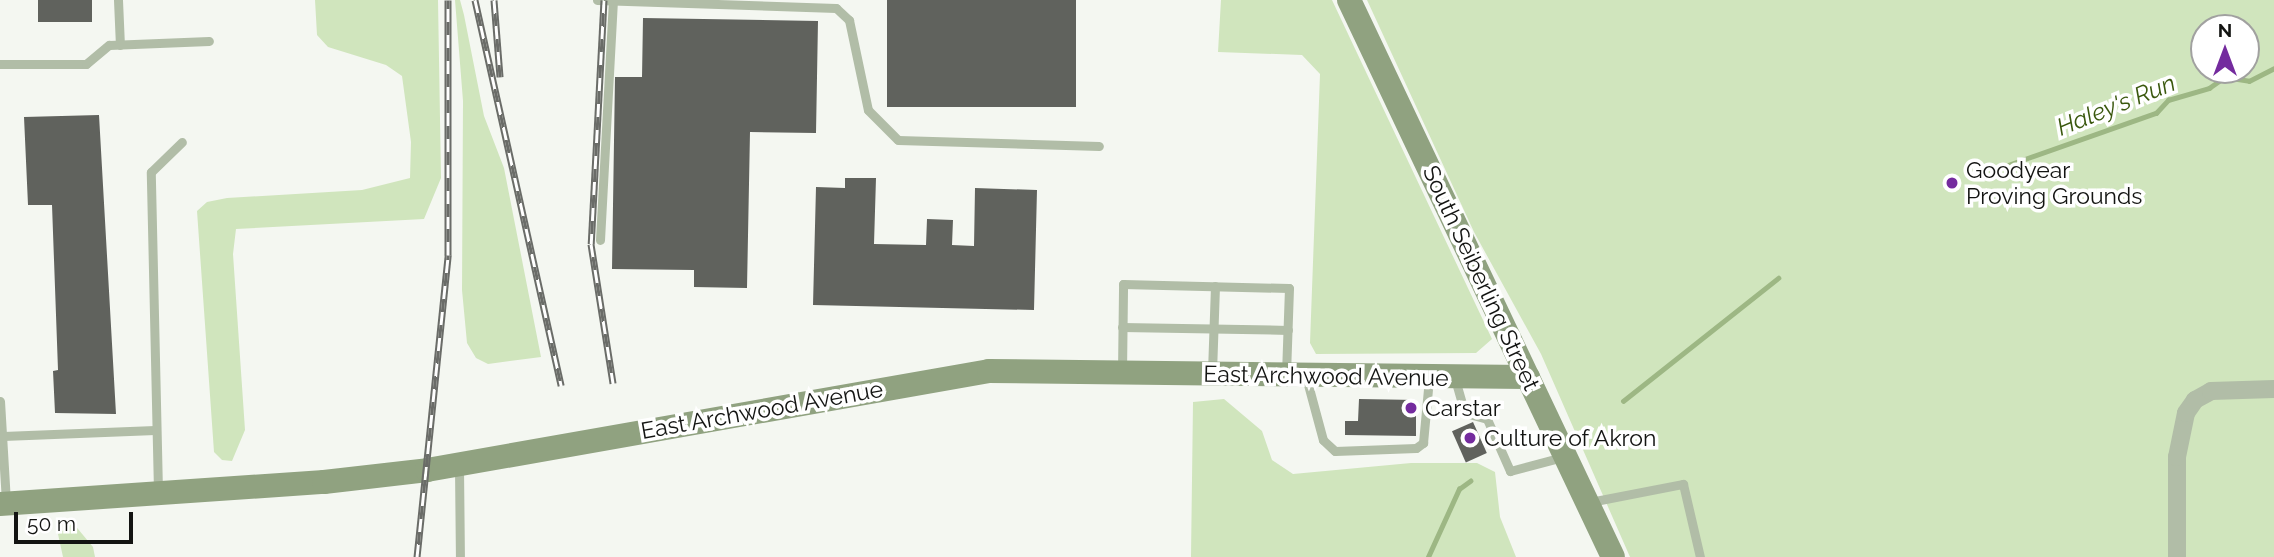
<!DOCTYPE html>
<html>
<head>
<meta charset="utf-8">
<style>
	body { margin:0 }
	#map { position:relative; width:2274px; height:557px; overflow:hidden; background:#f4f7f1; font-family:Raleway,sans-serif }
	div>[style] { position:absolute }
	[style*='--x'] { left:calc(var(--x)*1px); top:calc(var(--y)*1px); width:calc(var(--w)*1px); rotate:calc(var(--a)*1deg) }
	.green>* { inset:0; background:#d0e5bd }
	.stream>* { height:4.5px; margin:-2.25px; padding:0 2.25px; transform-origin:2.25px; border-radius:2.25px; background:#9db784 }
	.building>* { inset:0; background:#60625d; transform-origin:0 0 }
	.service>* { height:9px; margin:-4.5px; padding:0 4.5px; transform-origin:4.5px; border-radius:4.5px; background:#b1bda7 }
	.minor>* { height:18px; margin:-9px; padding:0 9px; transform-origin:9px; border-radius:9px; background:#b1bda7 }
	.secondary>* { height:24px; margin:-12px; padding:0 12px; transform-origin:12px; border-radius:12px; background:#90a280 }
	.rail>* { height:7px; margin-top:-3.5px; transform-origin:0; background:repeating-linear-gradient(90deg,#fff 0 13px,#6a6c68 0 26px); box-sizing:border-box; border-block:2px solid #6a6c68 }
	.dots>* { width:19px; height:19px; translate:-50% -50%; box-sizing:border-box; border:4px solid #fff; border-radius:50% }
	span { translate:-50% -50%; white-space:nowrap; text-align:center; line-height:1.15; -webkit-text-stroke:7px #fff; paint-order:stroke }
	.poi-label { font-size:23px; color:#131412 }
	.left { translate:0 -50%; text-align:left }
	.street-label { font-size:23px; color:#131412 }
	.water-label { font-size:24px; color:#3a580e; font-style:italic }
	.north { position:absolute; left:2190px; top:14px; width:70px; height:70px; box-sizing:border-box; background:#fff; border:2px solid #a1a1a0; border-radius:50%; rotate:0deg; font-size:19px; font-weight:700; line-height:28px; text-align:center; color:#131412 }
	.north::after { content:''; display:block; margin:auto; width:24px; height:32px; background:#742b9e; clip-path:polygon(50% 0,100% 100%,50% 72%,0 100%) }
	.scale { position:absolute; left:14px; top:512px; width:119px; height:32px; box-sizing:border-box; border:4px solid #131412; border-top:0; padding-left:9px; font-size:21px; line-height:24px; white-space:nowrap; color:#131412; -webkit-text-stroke:5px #fff; paint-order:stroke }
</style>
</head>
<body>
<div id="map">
	<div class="green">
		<i style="clip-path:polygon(315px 0,438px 0,441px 178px,424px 219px,236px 229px,233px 254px,245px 430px,232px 461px,222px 460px,214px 452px,197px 211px,207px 202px,227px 198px,362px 190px,410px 178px,411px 142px,402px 76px,386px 65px,328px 47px,317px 35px)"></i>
		<i style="clip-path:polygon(455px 0,460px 0,464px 15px,484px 116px,504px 168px,541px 357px,488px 364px,476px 358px,467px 343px,462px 290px,463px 101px)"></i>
		<i style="clip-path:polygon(1221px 0,1332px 0,1492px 339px,1476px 353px,1316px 354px,1310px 343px,1320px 74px,1302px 55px,1218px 52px)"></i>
		<i style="clip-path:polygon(evenodd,1367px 0,2274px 0,2274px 557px,1630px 557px,1541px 354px,1474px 232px,1367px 0,2204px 28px,2246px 28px,2246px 70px,2204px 70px,2204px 28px)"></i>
		<i style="clip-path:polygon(1224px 399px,1262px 431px,1272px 460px,1293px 474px,1411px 463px,1477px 463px,1495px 472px,1500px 517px,1516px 557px,1191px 557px,1193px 402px)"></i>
		<i style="clip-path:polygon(73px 523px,93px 547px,95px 557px,63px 557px,58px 534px)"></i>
	</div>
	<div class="stream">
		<i style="--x:2008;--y:165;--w:157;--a:-19.4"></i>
		<i style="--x:2156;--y:113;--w:18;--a:-47"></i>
		<i style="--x:2168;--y:100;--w:43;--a:-16.3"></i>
		<i style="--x:2209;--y:88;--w:19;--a:-35"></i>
		<i style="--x:2225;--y:77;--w:24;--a:9"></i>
		<i style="--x:2249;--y:81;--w:28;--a:-27"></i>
		<i style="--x:1623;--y:401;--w:198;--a:-38.4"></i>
		<i style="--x:1428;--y:557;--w:75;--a:-65.5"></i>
		<i style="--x:1459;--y:489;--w:14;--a:-36"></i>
	</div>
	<div class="building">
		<i style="left:38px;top:0;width:54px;height:22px"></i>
		<i style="left:887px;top:0;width:189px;height:107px"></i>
		<i style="clip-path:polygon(643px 18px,818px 21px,816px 133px,750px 132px,747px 288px,694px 287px,694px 270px,612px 269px,615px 77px,642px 77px)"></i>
		<i style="clip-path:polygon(99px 115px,116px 414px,55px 413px,53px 371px,58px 370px,52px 205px,28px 205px,24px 117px)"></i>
		<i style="clip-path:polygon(845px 178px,876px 178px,874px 244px,926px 245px,927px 219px,953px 220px,952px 245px,974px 246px,975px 188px,1037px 190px,1034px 310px,813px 305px,816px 187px,845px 188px)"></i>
		<i style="clip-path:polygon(1359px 399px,1416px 400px,1416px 436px,1345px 435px,1345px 421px,1358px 421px)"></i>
		<i style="left:1473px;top:422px;width:34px;height:23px;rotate:66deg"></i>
	</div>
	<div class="service">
		<i style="--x:118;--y:0;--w:45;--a:87.5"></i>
		<i style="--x:597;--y:0;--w:239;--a:1.9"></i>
		<i style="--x:836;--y:8;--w:18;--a:43"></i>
		<i style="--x:849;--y:20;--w:92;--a:78.1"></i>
		<i style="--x:868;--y:110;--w:42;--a:45"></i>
		<i style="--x:898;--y:140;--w:201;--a:1.7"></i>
		<i style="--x:0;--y:64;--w:86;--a:0"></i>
		<i style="--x:86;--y:64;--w:30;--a:-40"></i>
		<i style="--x:109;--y:45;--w:100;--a:-2.3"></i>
		<i style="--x:600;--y:240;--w:237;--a:-86.9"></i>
		<i style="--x:1122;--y:327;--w:166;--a:1"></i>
		<i style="--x:1122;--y:372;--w:88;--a:-89.3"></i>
		<i style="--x:1123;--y:284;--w:166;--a:1.4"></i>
		<i style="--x:1289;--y:288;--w:85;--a:92"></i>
		<i style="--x:1212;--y:372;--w:86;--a:-88"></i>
		<i style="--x:1306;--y:377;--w:65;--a:74.9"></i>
		<i style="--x:1323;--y:440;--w:16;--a:43"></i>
		<i style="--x:1335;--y:451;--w:81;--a:-2.1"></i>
		<i style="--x:1416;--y:448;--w:9;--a:-36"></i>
		<i style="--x:1423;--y:443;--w:65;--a:-84.7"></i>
		<i style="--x:1455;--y:379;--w:35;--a:74"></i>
		<i style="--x:1465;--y:413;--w:23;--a:15"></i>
		<i style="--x:1487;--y:419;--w:57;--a:66.1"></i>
		<i style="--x:1510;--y:471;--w:55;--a:-14.8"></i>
		<i style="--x:0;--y:401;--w:101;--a:86.6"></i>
		<i style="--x:3;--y:436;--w:152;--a:-2.3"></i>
		<i style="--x:459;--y:468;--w:89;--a:89.4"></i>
		<i style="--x:158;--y:491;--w:319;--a:-91.3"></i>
		<i style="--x:151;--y:172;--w:43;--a:-44.1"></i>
		<i style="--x:1590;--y:502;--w:95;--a:-11"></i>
		<i style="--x:1683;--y:484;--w:75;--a:76.9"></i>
	</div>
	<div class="minor">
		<i style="--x:2177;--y:557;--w:100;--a:-90"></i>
		<i style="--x:2177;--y:457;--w:45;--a:-78.4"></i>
		<i style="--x:2186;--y:413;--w:16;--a:-55"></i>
		<i style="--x:2195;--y:400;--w:18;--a:-29"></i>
		<i style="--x:2211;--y:391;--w:63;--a:-1.8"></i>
	</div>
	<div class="secondary">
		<i style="--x:1349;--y:0;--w:616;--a:64.64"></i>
		<i style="--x:0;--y:504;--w:325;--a:-3.9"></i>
		<i style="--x:324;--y:482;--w:104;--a:-6.6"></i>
		<i style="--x:427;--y:470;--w:571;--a:-9.99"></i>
		<i style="--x:989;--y:371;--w:539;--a:0.64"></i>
	</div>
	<div class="rail">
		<i style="--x:475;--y:0;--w:395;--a:77.4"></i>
		<i style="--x:494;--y:0;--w:77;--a:85.5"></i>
		<i style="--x:604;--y:0;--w:244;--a:93"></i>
		<i style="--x:591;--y:244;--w:141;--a:81"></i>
		<i style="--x:417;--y:557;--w:304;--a:-84.1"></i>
		<i style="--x:448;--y:255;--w:255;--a:-90"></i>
	</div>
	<div class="dots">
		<i style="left:1952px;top:183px;background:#742b9e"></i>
		<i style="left:1411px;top:408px;background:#742b9e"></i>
		<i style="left:1470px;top:438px;background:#742b9e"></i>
	</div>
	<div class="poi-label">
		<span class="left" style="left:1966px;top:183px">Goodyear<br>Proving Grounds</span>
		<span class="left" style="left:1425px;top:408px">Carstar</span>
		<span class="left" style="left:1484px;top:438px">Culture of Akron</span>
	</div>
	<div class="street-label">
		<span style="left:1481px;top:278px;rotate:65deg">South Seiberling Street</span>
		<span style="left:1326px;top:376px;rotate:1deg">East Archwood Avenue</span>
		<span style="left:762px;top:410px;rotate:-10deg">East Archwood Avenue</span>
	</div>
	<div class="water-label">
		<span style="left:2116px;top:105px;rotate:-22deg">Haley's Run</span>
	</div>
	<div class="north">N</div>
	<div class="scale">50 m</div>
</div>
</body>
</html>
